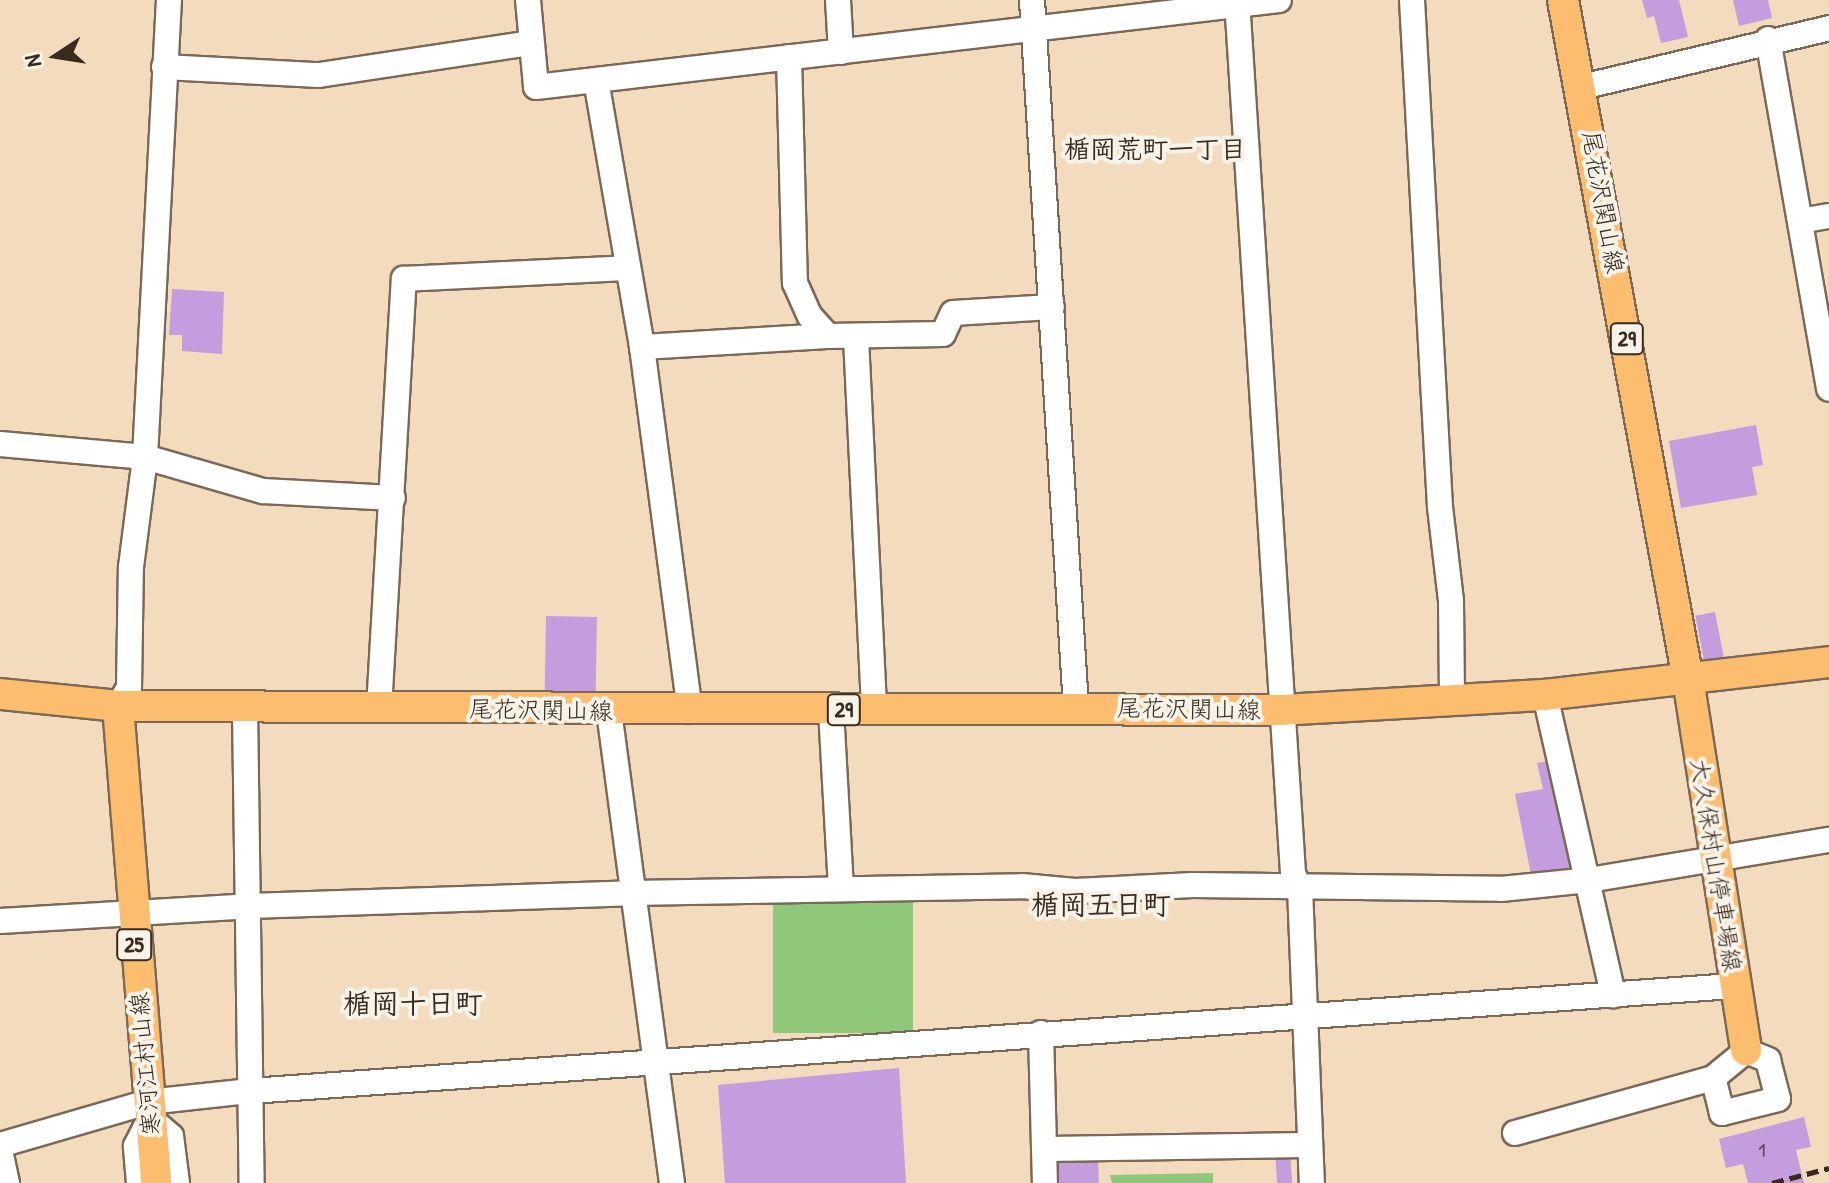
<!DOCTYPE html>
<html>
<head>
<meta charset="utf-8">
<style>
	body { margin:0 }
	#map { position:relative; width:1829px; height:1183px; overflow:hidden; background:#f3dcbd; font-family:"Patrick Hand","Klee One",sans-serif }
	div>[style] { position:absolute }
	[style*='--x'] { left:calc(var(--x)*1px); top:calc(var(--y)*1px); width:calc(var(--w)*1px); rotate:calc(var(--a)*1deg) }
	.green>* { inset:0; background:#90c87b; transform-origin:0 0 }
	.building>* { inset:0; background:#c39ddd; transform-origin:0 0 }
	.roads { filter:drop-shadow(2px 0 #7b6856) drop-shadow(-2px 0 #7b6856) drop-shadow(0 2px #7b6856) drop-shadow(0 -2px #7b6856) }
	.minor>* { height:24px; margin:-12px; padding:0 12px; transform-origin:12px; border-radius:12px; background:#fff }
	.major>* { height:30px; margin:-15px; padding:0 15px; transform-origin:15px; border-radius:15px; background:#fcbd6e }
	.rail>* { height:5px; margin-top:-2.5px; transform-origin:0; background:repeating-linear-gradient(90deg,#3b2a1e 0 12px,transparent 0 18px) }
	span { translate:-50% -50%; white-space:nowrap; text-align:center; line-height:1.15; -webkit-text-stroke:8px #f7f3e8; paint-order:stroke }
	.number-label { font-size:20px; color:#5d474e }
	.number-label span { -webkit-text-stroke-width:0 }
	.shield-label span { padding:2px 6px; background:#f7f3e8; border:2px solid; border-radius:6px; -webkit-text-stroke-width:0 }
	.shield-label { font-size:22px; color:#3b2a1e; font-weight:700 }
	.street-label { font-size:24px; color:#3b2a1e }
	.neighbourhood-label { font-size:26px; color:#3b2a1e; font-weight:700 }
	.quarter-label { font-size:28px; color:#3b2a1e; font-weight:700 }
	.north { position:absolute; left:16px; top:16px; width:80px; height:80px; -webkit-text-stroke:6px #f7f3e8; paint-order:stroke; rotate:258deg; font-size:22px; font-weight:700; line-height:32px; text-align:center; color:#3b2a1e }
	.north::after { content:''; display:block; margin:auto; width:28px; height:36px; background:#3b2a1e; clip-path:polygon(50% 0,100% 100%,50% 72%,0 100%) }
</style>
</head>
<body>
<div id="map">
	<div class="green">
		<i style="left:773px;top:896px;width:140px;height:137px"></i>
		<i style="clip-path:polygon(1213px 1173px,1213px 1183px,1112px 1183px,1110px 1175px)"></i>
	</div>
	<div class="building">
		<i style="clip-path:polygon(1642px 0,1679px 0,1688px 37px,1661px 43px,1654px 16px,1647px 18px)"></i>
		<i style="clip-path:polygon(1733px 0,1768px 0,1772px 18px,1739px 26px)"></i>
		<i style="clip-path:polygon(172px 289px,224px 292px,222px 354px,182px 351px,182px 335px,169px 335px)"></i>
		<i style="clip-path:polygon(1756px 425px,1763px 465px,1752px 467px,1757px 495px,1681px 508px,1669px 441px)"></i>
		<i style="left:1715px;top:612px;width:51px;height:20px;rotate:79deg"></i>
		<i style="left:546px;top:616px;width:51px;height:75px;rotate:1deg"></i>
		<i style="clip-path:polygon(1555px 760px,1578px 871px,1532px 880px,1515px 794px,1543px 789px,1537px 763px)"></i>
		<i style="clip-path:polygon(899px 1068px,906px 1183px,725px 1183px,718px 1085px)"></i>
		<i style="clip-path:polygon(1804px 1117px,1811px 1147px,1796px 1150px,1804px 1183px,1748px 1183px,1743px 1164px,1726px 1168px,1719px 1139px)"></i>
		<i style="left:1290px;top:1152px;width:31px;height:15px;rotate:86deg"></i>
		<i style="left:1098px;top:1159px;width:24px;height:40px;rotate:88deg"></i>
	</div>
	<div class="roads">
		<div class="minor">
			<i style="--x:528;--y:0;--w:87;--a:84.7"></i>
			<i style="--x:536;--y:87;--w:748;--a:-6.68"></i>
			<i style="--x:838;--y:0;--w:52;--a:86.7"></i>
			<i style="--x:1032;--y:0;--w:709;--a:86.44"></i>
			<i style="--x:1237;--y:0;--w:876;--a:86.33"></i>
			<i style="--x:1293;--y:874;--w:16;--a:63"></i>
			<i style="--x:1300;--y:888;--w:295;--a:87.7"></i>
			<i style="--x:1412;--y:0;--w:508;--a:86.84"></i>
			<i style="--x:1440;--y:507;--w:95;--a:83.3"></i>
			<i style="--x:1451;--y:601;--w:102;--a:89.4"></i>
			<i style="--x:1768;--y:39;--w:355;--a:80.1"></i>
			<i style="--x:789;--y:57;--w:226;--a:88.5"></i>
			<i style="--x:795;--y:283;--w:36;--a:66"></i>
			<i style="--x:810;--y:316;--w:27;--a:48"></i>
			<i style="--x:828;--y:336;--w:115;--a:-1"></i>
			<i style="--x:943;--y:334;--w:23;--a:-65"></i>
			<i style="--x:953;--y:313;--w:99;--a:-3.5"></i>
			<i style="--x:164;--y:67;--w:155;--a:3"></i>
			<i style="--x:319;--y:75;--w:214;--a:-8.6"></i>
			<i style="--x:596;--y:80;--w:271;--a:80.2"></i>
			<i style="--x:642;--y:347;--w:367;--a:82.5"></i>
			<i style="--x:1582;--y:87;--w:254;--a:-13.4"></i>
			<i style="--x:1800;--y:221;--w:29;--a:-10"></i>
			<i style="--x:856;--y:338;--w:371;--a:87.2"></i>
			<i style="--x:642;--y:347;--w:186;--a:-3.4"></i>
			<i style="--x:0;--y:444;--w:146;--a:5.1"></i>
			<i style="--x:145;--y:457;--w:123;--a:16.1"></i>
			<i style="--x:263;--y:491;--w:130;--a:3.1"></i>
			<i style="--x:1545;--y:695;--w:308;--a:77.2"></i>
			<i style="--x:118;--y:706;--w:21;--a:-59"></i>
			<i style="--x:129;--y:688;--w:121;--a:-89.1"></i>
			<i style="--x:131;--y:567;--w:111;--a:-82.7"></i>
			<i style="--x:145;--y:457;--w:458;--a:-87"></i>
			<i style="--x:245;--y:708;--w:475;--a:89.2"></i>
			<i style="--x:379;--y:709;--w:431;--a:-86.7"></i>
			<i style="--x:404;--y:279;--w:221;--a:-2.8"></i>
			<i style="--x:831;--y:710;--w:179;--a:86.8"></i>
			<i style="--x:609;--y:711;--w:476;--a:82.4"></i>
			<i style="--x:0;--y:921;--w:249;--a:-3.4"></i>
			<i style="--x:249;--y:906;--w:382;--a:-1.9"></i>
			<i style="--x:631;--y:893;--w:391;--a:-1"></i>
			<i style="--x:1022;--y:886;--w:53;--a:5.4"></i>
			<i style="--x:1075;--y:891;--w:118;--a:-2.9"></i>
			<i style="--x:1193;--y:885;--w:308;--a:0.7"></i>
			<i style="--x:1501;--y:889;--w:88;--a:-5.8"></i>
			<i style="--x:1589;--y:880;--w:243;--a:-9.5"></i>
			<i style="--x:1041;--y:1033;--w:150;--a:88.5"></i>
			<i style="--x:1746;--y:1051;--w:24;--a:22"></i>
			<i style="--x:1768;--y:1060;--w:40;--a:75.6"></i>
			<i style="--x:1778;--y:1099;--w:58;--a:166"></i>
			<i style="--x:1722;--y:1113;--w:36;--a:-104"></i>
			<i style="--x:1713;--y:1078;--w:43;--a:-39.3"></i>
			<i style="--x:1515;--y:1133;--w:205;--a:-15.5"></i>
			<i style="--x:0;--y:1145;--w:154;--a:-16.2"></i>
			<i style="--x:148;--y:1102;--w:103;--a:-6.2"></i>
			<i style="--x:250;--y:1091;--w:1488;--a:-4.05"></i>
			<i style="--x:1044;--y:1149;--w:266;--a:-0.9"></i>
			<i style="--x:0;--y:1150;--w:34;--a:78"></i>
			<i style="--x:139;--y:1183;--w:37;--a:-95"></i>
			<i style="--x:136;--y:1146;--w:31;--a:-63"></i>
			<i style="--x:150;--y:1118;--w:28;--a:41"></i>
			<i style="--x:171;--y:1136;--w:47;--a:82.7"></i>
		</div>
		<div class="major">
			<i style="--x:1563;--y:0;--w:690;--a:79.57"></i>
			<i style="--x:1688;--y:679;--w:376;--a:81.1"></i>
			<i style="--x:0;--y:694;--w:119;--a:5.8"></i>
			<i style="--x:118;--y:706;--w:1163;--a:0.2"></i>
			<i style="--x:1281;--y:710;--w:264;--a:-3.3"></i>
			<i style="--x:1545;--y:695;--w:286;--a:-6.6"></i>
			<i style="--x:118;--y:706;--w:479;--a:85.4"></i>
		</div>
	</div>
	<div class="rail">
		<i style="--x:1772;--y:1183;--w:59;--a:-14.7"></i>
	</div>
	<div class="number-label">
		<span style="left:1762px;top:1149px">1</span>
	</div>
	<div class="shield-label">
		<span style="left:1627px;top:339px">29</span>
		<span style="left:844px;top:710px">29</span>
		<span style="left:134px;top:945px">25</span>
	</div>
	<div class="street-label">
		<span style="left:1603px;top:202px;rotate:80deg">尾花沢関山線</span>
		<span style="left:1189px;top:709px;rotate:1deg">尾花沢関山線</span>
		<span style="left:541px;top:710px;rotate:1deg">尾花沢関山線</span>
		<span style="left:1716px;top:865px;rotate:81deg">大久保村山停車場線</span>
		<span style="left:145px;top:1064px;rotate:-95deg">寒河江村山線</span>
	</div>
	<div class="neighbourhood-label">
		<span style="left:1155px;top:149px">楯岡荒町一丁目</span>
	</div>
	<div class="quarter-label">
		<span style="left:1101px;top:904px">楯岡五日町</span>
		<span style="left:413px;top:1003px">楯岡十日町</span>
	</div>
	<div class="north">N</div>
</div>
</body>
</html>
